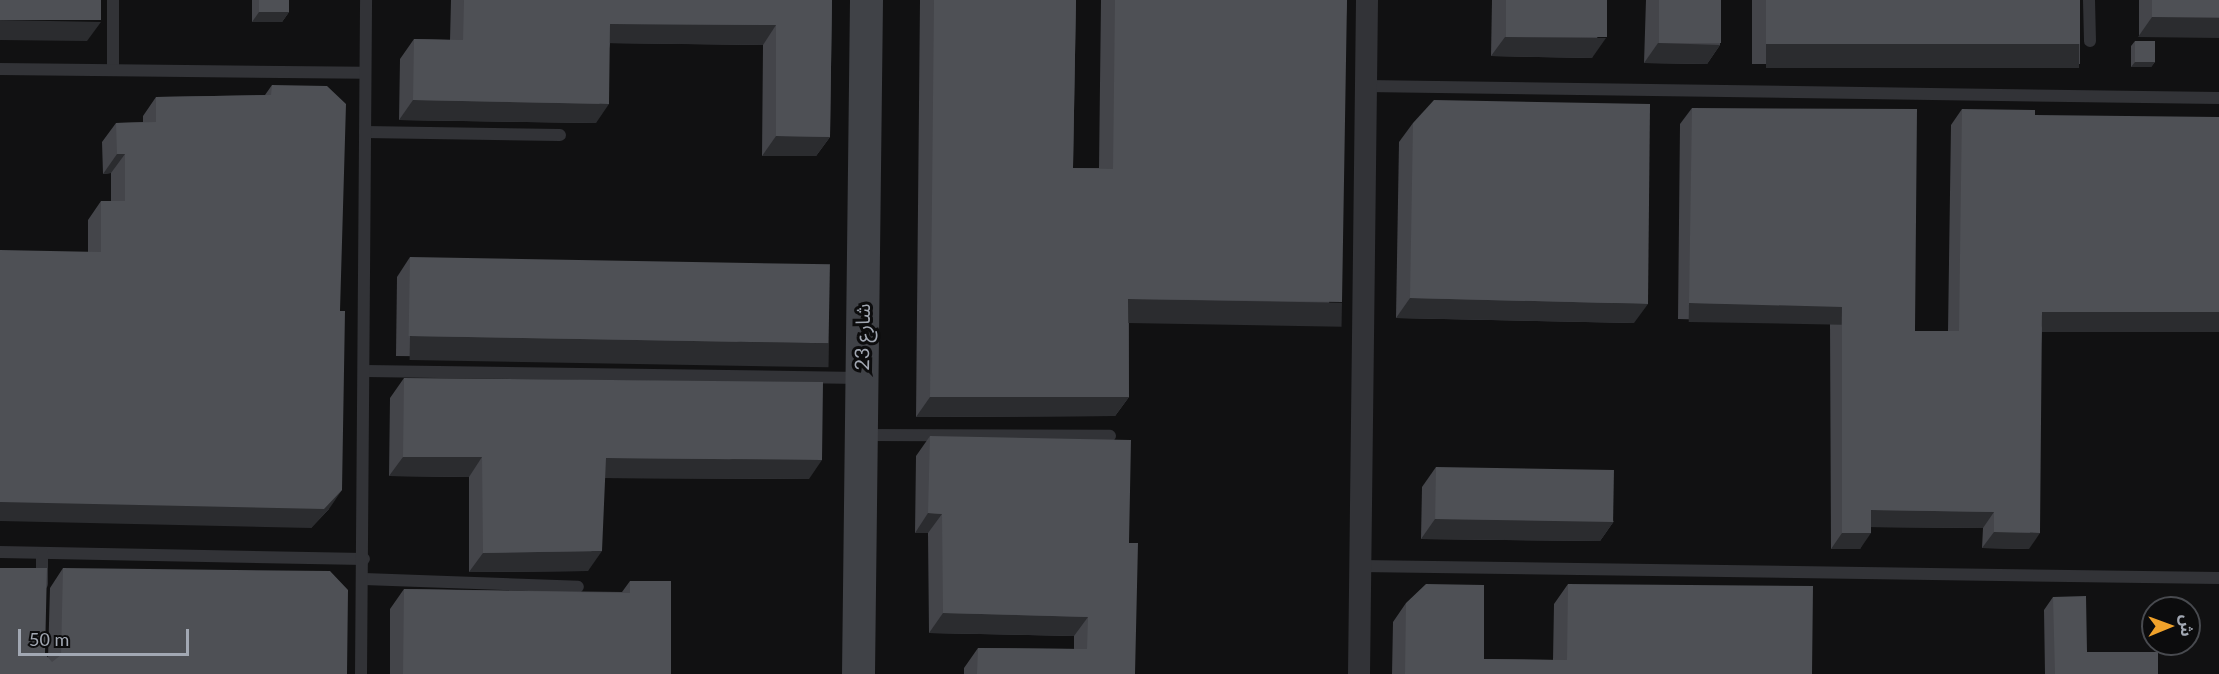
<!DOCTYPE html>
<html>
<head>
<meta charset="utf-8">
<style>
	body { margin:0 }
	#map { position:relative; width:2219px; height:674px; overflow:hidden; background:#111112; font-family:Lato,"Noto Sans Arabic",sans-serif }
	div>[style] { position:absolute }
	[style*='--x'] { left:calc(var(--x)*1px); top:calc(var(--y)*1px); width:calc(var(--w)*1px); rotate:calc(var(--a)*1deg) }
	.lane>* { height:12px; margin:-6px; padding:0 6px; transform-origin:6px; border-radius:6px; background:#323337 }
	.street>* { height:22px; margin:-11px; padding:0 11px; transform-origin:11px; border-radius:11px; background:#323337 }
	.secondary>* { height:33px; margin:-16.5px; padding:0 16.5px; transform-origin:16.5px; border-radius:16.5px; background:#404247 }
	.wall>* { inset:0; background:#44454a; transform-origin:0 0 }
	.shaded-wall>* { inset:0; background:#2b2c2f; transform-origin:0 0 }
	.building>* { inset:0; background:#4e5055; transform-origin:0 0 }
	span { translate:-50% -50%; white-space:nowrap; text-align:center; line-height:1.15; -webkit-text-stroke:6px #0c0c0d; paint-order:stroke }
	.street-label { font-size:20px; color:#a2a8b3 }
	.north { position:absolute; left:2141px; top:596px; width:60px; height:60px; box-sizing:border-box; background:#0c0c0d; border:2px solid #484a4f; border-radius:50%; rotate:89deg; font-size:16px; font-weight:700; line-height:24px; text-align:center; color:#a2a8b3 }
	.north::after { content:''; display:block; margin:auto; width:21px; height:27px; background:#f0a22b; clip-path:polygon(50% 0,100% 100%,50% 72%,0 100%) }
	.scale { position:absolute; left:18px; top:629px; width:171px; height:27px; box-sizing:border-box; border:3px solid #a2a8b3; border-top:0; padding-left:8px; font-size:18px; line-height:21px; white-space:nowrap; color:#a2a8b3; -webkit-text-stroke:4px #0c0c0d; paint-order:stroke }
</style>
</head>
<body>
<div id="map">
	<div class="lane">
		<i style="--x:113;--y:0;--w:70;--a:90"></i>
		<i style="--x:2089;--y:0;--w:41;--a:88.6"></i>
		<i style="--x:0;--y:69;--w:364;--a:0.6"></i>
		<i style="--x:1366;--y:86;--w:853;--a:0.81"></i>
		<i style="--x:365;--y:132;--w:195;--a:0.9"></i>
		<i style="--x:366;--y:371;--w:494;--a:0.8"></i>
		<i style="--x:862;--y:435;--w:248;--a:0.2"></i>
		<i style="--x:0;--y:552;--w:364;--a:1.1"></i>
		<i style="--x:1360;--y:566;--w:859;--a:0.8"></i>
		<i style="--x:364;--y:579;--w:214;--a:2.1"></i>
		<i style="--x:42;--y:584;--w:31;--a:-90"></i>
		<i style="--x:361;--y:674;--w:674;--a:-89.57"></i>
	</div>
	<div class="street">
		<i style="--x:1359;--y:674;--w:674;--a:-89.32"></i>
	</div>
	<div class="secondary">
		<i style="--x:858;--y:674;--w:674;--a:-89.32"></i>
	</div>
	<div class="wall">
		<i style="clip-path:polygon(252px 0,289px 0,289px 12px,282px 22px,252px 22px)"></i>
		<i style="clip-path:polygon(451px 0,832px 0,830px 137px,816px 156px,762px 156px,763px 45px,610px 43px,596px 123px,399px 120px,400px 59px,414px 39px,450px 40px)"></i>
		<i style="clip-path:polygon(920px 0,1076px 0,1073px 168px,1099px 168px,1101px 0,1347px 0,1328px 322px,1129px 319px,1129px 397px,1115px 416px,916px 417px)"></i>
		<i style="clip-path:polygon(1492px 0,1607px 0,1592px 58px,1491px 56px)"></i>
		<i style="clip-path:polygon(1646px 0,1721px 0,1720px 45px,1707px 64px,1644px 63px)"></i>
		<i style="left:1752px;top:0;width:328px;height:64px"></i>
		<i style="left:2139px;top:0;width:80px;height:37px"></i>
		<i style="clip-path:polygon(2135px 41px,2155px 62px,2151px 67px,2131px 67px,2131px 46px)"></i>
		<i style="clip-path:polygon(272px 85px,329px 509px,311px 528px,88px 252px,88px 220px,101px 201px,111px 201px,111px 173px,103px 174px,102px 142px,116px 123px,143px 122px,143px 116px,156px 97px,265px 95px)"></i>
		<i style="clip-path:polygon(1692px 108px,1915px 331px,1948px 331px,1951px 125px,1962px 109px,2042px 328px,2029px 549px,1982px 548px,1983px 528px,1871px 527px,1860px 549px,1831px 549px,1830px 323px,1678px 319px,1680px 124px)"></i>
		<i style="clip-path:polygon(1413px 123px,1634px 323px,1396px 318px,1399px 142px)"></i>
		<i style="clip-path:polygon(410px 257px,815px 361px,396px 356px,397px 277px)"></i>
		<i style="clip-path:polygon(404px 378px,809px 479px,605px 478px,588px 571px,469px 572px,469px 477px,389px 476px,390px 398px)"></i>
		<i style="clip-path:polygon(930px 436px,1129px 543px,1135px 674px,964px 674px,964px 668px,978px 648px,1074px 649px,1074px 636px,929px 633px,928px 533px,915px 533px,916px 456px)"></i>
		<i style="clip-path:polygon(1436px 467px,1614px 521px,1600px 541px,1421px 539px,1422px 487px)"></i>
		<i style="clip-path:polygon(63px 568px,347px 674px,0 674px,45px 654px,48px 658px,50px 588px)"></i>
		<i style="clip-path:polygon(630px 581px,671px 674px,390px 674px,390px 609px,404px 589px,622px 592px)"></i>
		<i style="clip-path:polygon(1568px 584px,1812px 674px,1392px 674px,1393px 622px,1406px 603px,1484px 659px,1553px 660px,1554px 604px)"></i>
		<i style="clip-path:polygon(2053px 597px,2087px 652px,2158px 674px,2045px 674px,2044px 610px)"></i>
	</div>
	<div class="shaded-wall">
		<i style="clip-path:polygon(259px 12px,289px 12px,282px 22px,252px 22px)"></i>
		<i style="clip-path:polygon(2152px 17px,2219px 18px,2219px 38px,2138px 37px)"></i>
		<i style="clip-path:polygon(0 20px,101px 22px,87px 41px,0 40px)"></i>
		<i style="clip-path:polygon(610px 24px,776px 25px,763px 45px,597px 43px)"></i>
		<i style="clip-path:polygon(1505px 37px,1606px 38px,1592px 58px,1491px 56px)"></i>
		<i style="clip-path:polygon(1658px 43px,1720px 45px,1707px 64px,1644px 63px)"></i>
		<i style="left:1766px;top:44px;width:313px;height:24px"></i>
		<i style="clip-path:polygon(2135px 62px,2155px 62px,2151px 67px,2131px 67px)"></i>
		<i style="clip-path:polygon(413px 100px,609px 104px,596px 123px,399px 120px)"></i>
		<i style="clip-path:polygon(776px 136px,830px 137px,816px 156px,762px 156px)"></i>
		<i style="clip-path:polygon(117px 154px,125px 154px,111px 173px,103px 174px)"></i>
		<i style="clip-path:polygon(1410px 298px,1648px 304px,1634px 323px,1396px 318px)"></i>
		<i style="left:1128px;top:299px;width:214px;height:24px;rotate:1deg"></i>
		<i style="left:1689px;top:303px;width:153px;height:19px;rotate:1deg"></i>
		<i style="left:2042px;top:312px;width:177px;height:20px"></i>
		<i style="left:410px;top:336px;width:419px;height:24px;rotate:1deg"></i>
		<i style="clip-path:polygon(930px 397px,1129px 397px,1115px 416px,916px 417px)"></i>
		<i style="clip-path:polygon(403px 457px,482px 457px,469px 477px,389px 476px)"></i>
		<i style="clip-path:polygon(606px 458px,822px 460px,809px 479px,592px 478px)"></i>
		<i style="clip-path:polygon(342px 490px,329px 509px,311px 528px,0 521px,0 502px)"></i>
		<i style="clip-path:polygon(1871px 510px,1994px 512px,1983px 528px,1859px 527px)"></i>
		<i style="clip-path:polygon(928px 513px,942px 514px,928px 533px,915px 533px)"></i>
		<i style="clip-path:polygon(1435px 519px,1614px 521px,1600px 541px,1421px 539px)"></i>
		<i style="clip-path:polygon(1994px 532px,2040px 533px,2029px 549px,1982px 548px)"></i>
		<i style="clip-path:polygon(1842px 533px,1871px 533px,1860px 549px,1831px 549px)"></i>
		<i style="clip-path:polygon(602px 551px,588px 571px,469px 572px,483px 553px)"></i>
		<i style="clip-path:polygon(943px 613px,1088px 617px,1074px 636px,929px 633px)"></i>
	</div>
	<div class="building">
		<i style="left:0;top:0;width:101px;height:20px"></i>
		<i style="left:259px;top:0;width:30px;height:12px"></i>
		<i style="clip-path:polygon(464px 0,832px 0,830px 137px,776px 136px,776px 25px,610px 24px,609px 104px,413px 100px,414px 39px,463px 40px)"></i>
		<i style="clip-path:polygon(934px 0,1076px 0,1073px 168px,1113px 169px,1115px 0,1347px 0,1342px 302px,1128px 299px,1129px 397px,930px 397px)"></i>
		<i style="left:1506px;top:0;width:101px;height:37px"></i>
		<i style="left:1659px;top:0;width:62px;height:43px"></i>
		<i style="left:1766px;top:0;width:314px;height:44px"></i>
		<i style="left:2152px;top:0;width:67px;height:17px"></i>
		<i style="left:2135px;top:41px;width:20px;height:21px"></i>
		<i style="clip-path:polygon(272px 85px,327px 86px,346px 104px,340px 311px,345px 311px,342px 490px,324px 509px,0 502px,0 250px,101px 252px,101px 201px,125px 201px,125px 154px,117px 154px,116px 123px,156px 122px,156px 97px,271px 95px)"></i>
		<i style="clip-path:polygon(1434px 100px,1650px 104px,1648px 304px,1410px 298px,1413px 123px)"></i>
		<i style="clip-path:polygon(1692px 108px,1917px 109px,1915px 331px,1959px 331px,1962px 109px,2035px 110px,2035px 115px,2219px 117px,2219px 312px,2042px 312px,2040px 533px,1994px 532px,1994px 512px,1871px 510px,1871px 533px,1842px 533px,1842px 307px,1689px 303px)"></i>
		<i style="left:410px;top:257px;width:420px;height:79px;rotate:1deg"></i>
		<i style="clip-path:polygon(404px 378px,823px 382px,822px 460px,606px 458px,602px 551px,483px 553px,482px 457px,403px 457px)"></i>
		<i style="clip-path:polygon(930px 436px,1131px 440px,1129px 543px,1138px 543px,1135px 674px,977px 674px,978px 648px,1087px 649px,1088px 617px,943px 613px,942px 514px,928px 513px)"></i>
		<i style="left:1436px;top:467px;width:178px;height:52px;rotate:1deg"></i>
		<i style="clip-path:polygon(0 568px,47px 568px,45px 654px,52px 662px,61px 655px,63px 568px,330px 571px,348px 590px,347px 674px,0 674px)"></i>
		<i style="clip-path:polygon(630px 581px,671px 581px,671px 674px,403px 674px,404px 589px,630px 593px)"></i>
		<i style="clip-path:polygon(1426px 584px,1484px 585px,1484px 659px,1567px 660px,1568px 584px,1813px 586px,1812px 674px,1405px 674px,1406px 603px)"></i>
		<i style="clip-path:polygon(2086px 596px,2087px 652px,2158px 652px,2158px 674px,2055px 674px,2053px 597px)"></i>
	</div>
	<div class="street-label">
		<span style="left:862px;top:337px;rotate:-89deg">شارع 23</span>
	</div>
	<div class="north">ش</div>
	<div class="scale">50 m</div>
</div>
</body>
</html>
